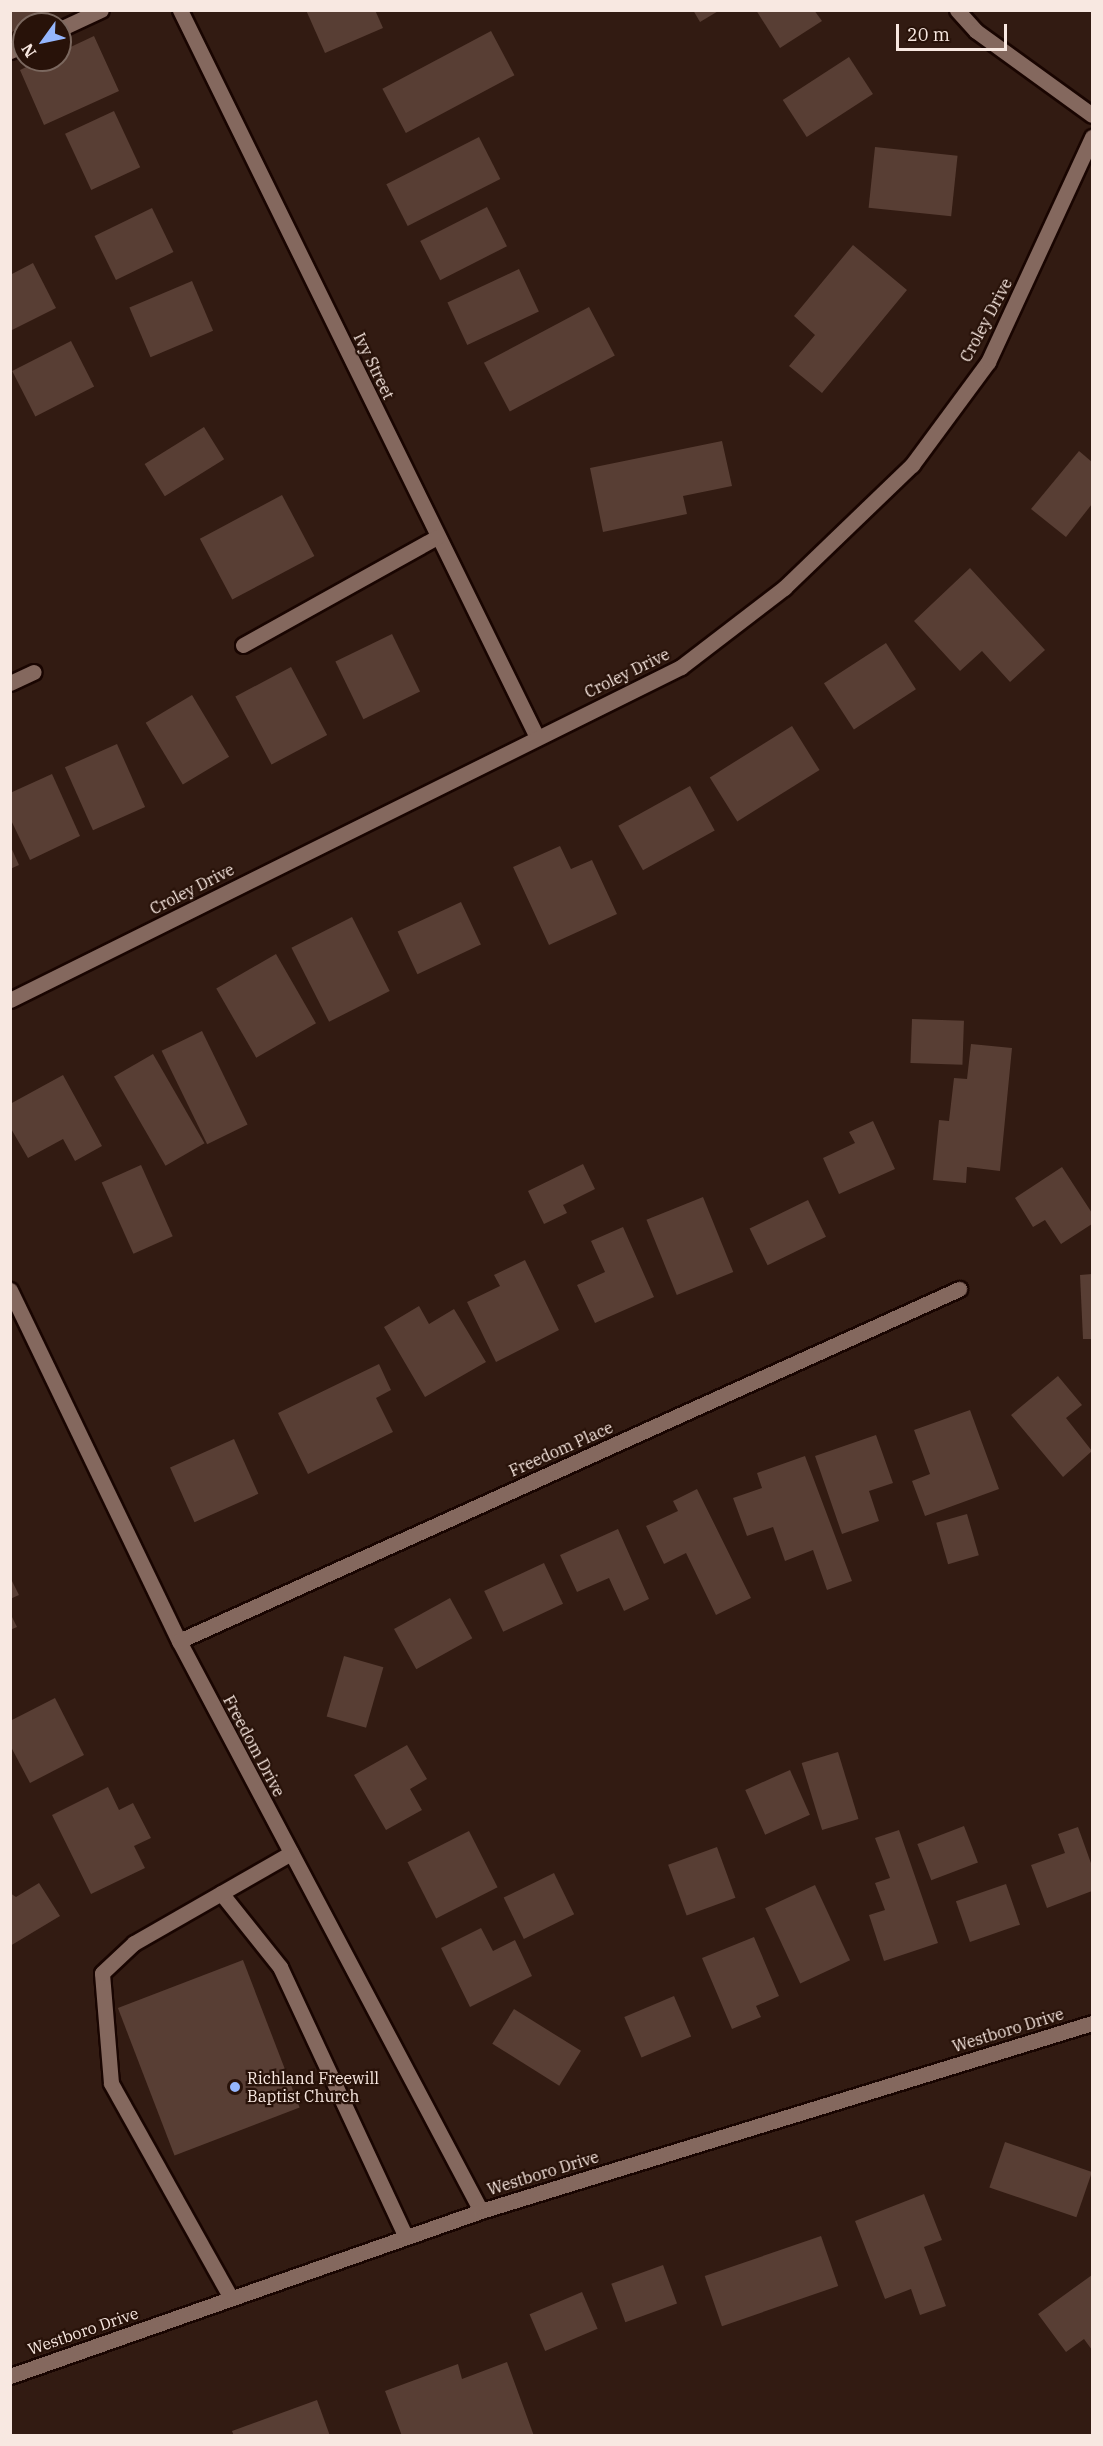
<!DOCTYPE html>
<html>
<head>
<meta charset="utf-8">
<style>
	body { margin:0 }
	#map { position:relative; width:1103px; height:2446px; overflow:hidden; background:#321b12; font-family:"IBM Plex Serif",serif }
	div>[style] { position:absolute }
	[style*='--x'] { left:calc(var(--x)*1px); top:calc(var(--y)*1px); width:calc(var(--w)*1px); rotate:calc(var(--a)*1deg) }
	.building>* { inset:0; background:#583e34; transform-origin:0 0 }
	.roads { filter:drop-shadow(2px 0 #190501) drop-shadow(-2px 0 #190501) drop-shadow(0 2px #190501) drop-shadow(0 -2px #190501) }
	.minor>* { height:15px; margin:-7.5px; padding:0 7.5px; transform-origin:7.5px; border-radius:7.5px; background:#84685e }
	.dots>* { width:16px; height:16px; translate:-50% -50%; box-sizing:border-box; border:3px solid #281209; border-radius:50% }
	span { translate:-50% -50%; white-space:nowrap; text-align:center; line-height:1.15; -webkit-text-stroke:4.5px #281209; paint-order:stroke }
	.street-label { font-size:16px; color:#f8e8e1 }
	.poi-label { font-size:16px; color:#f8e8e1 }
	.left { translate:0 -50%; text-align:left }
	.frame { position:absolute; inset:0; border:12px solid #f8e8e1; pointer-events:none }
	.north { position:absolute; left:12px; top:12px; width:60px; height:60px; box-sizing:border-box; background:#281209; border:2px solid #7b685f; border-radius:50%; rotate:237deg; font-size:16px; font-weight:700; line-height:24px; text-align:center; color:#f8e8e1 }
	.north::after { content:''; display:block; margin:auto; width:21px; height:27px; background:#95b6fd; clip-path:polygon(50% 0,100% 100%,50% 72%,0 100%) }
	.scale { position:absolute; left:896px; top:24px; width:111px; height:27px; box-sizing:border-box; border:3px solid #f8e8e1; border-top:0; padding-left:8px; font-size:18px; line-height:21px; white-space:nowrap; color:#f8e8e1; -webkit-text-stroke:4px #281209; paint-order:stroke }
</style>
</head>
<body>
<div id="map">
	<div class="building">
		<i style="clip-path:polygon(10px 10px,54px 10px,10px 33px)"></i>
		<i style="clip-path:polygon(306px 10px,375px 10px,383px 28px,325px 53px)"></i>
		<i style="clip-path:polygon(693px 10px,720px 10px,700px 22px)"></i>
		<i style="clip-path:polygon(756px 10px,814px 10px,822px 21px,780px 48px)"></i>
		<i style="left:491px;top:31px;width:50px;height:123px;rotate:62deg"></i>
		<i style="clip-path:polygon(94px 36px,119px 91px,44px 125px,20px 70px,41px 60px,60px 60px,60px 52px)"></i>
		<i style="left:849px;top:57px;width:44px;height:79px;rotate:57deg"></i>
		<i style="left:114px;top:111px;width:62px;height:54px;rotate:65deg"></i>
		<i style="left:479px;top:137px;width:47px;height:104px;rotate:63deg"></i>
		<i style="left:875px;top:147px;width:83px;height:61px;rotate:6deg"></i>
		<i style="left:487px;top:207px;width:44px;height:75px;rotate:63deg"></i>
		<i style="left:152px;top:208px;width:49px;height:64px;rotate:64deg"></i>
		<i style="clip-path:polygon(853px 245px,907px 290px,822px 393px,789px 366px,815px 335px,794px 316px)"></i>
		<i style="clip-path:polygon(33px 263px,56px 308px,10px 331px,10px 275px)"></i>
		<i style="left:519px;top:269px;width:47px;height:79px;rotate:65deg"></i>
		<i style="left:192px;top:281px;width:54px;height:68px;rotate:67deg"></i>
		<i style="left:589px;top:307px;width:55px;height:119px;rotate:62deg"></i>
		<i style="left:71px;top:341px;width:51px;height:66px;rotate:63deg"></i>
		<i style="left:204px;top:427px;width:38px;height:70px;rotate:58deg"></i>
		<i style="clip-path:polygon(722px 441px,732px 486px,683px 496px,687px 514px,603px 532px,590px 468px)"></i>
		<i style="clip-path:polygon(1079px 451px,1092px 462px,1092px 504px,1066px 537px,1031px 509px)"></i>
		<i style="left:282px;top:495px;width:69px;height:93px;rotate:62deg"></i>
		<i style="clip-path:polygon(970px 568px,1045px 650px,1010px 682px,982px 651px,960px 671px,914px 621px)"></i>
		<i style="left:392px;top:634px;width:64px;height:63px;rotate:64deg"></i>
		<i style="left:886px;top:643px;width:55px;height:74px;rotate:57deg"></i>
		<i style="left:291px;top:667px;width:77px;height:63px;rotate:62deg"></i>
		<i style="left:192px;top:695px;width:72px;height:54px;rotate:59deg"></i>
		<i style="left:792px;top:726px;width:52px;height:97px;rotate:58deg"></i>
		<i style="left:117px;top:744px;width:69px;height:57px;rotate:66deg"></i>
		<i style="clip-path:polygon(52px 774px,80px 836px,30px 860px,10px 818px,10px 793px)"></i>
		<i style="left:690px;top:786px;width:51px;height:82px;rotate:61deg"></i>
		<i style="clip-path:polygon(10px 845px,19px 865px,10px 869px)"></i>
		<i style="clip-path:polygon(560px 846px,571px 869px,592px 860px,617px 914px,549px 945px,513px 867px)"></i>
		<i style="left:461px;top:902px;width:47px;height:70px;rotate:65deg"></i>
		<i style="left:352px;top:917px;width:83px;height:68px;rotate:63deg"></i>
		<i style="left:276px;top:954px;width:80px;height:69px;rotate:60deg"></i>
		<i style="left:912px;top:1019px;width:52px;height:44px;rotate:2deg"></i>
		<i style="left:202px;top:1031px;width:104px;height:45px;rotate:64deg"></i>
		<i style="clip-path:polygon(971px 1044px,1012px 1048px,1000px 1171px,967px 1167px,966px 1183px,933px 1180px,939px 1120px,949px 1121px,954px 1078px,967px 1079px)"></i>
		<i style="left:153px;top:1054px;width:103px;height:45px;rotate:60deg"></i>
		<i style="clip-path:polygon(63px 1075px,102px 1146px,75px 1161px,63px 1139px,28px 1158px,10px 1127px,10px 1104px)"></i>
		<i style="clip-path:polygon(873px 1121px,895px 1169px,839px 1194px,823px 1158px,855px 1143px,849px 1132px)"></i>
		<i style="clip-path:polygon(583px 1164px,595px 1189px,563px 1205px,567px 1213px,544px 1224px,528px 1191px)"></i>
		<i style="left:141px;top:1165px;width:78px;height:43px;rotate:66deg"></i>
		<i style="clip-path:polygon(1062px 1167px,1092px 1213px,1092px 1224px,1061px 1244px,1045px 1220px,1033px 1227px,1015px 1198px)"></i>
		<i style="left:703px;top:1197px;width:81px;height:61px;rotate:68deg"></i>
		<i style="left:808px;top:1200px;width:41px;height:65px;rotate:64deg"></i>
		<i style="clip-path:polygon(623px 1227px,654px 1297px,595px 1323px,577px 1285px,605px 1272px,591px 1241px)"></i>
		<i style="clip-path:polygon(525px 1260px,559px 1330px,496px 1362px,467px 1302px,500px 1286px,494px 1275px)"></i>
		<i style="clip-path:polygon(1092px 1274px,1092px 1339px,1083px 1339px,1080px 1275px)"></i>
		<i style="clip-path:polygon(419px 1306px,429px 1324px,454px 1309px,486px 1362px,425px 1397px,384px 1327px)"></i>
		<i style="clip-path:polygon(379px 1364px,391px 1390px,376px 1398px,393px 1432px,308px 1474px,278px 1413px)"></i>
		<i style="clip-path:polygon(1058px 1376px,1082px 1405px,1066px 1418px,1092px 1451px,1063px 1477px,1011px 1415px)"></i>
		<i style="clip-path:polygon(970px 1410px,999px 1489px,925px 1516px,912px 1481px,930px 1474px,914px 1430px)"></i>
		<i style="clip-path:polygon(876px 1435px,893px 1483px,869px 1491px,879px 1521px,842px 1534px,815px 1456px)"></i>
		<i style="left:234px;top:1439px;width:60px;height:70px;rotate:66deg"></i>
		<i style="clip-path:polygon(805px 1456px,852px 1581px,827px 1590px,813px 1550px,785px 1561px,773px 1527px,747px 1536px,733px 1498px,762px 1488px,757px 1473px)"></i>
		<i style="clip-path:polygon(697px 1489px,751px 1598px,716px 1615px,686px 1553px,664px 1564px,646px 1526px,678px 1511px,673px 1501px)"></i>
		<i style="left:967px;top:1514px;width:43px;height:32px;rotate:74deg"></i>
		<i style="clip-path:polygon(618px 1529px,649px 1599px,624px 1611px,609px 1578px,577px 1592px,560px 1555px)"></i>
		<i style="left:544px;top:1563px;width:45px;height:66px;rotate:65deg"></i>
		<i style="clip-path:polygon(10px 1577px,19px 1595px,10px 1599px)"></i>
		<i style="left:450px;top:1598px;width:46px;height:64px;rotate:61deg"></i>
		<i style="clip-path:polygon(10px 1613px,17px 1627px,10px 1630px)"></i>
		<i style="left:344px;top:1656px;width:41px;height:63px;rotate:16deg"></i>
		<i style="clip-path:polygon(55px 1698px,84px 1755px,30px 1783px,10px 1745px,10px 1721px)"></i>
		<i style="clip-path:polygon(407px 1745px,427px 1779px,410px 1789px,422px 1810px,386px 1830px,354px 1775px)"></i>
		<i style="left:838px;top:1752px;width:70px;height:38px;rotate:73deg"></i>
		<i style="left:790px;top:1770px;width:49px;height:49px;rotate:66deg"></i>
		<i style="clip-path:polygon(108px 1787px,119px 1810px,133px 1803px,151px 1838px,134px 1846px,145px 1868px,91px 1894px,52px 1815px)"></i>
		<i style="left:964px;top:1826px;width:39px;height:50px;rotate:69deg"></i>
		<i style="clip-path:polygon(1078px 1827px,1092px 1866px,1092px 1891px,1047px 1908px,1031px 1865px,1065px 1853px,1058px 1834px)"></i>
		<i style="clip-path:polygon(899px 1830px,938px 1943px,884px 1961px,869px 1915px,885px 1910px,875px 1883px,890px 1878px,875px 1838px)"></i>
		<i style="left:469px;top:1831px;width:63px;height:69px;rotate:63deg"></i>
		<i style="left:717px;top:1847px;width:54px;height:52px;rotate:70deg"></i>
		<i style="left:554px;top:1873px;width:46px;height:56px;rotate:64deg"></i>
		<i style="clip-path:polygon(39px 1883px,60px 1916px,10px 1946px,10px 1893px,16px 1897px)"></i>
		<i style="left:1006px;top:1884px;width:43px;height:53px;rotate:71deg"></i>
		<i style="left:815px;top:1885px;width:83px;height:55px;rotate:65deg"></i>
		<i style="clip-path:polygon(481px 1928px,493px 1951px,515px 1940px,532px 1976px,470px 2007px,441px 1948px)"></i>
		<i style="clip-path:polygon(754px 1937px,779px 1996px,756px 2006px,761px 2017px,732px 2029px,702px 1958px)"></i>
		<i style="left:243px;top:1960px;width:158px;height:134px;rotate:69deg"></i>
		<i style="left:674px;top:1996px;width:44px;height:54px;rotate:67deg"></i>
		<i style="left:514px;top:2009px;width:79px;height:41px;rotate:32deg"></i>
		<i style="left:1005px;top:2142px;width:92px;height:48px;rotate:19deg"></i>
		<i style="clip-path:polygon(924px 2194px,942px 2240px,924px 2247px,946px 2306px,920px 2315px,911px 2289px,885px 2299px,855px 2221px)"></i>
		<i style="left:821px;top:2236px;width:53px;height:123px;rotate:71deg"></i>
		<i style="left:663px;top:2265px;width:41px;height:55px;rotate:70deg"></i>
		<i style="clip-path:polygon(1092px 2275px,1092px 2350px,1084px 2339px,1066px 2352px,1038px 2314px)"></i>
		<i style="left:582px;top:2292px;width:40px;height:57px;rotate:67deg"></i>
		<i style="clip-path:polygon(507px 2362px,534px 2436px,402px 2436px,385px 2391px,458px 2364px,462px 2379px)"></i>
		<i style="clip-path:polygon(317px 2400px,330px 2436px,234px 2436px,232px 2431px)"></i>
	</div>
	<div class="roads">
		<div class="minor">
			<i style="--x:180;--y:10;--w:810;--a:63.85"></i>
			<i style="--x:957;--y:10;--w:28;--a:48"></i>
			<i style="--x:976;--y:31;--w:143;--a:35.9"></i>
			<i style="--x:60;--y:29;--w:45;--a:-24.9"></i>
			<i style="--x:10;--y:51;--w:15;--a:-23"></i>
			<i style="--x:243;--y:645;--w:222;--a:-29.1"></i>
			<i style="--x:10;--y:683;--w:26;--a:-25"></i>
			<i style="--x:10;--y:1000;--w:749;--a:-26.39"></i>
			<i style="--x:681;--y:667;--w:130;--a:-37.5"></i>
			<i style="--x:784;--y:588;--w:178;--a:-43.9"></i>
			<i style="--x:912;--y:465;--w:128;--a:-53.6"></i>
			<i style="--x:988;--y:362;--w:248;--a:-65.2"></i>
			<i style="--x:10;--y:1290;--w:390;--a:64.3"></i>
			<i style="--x:179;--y:1641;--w:645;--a:62.08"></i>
			<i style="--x:179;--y:1641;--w:856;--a:-24.29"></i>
			<i style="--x:221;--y:1893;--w:95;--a:51.4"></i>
			<i style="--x:280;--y:1967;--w:298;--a:65"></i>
			<i style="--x:231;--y:2298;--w:246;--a:-119.2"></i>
			<i style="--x:111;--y:2083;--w:110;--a:-94.7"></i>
			<i style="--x:102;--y:1973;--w:44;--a:-43.2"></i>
			<i style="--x:134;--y:1943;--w:181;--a:-29.8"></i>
			<i style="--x:10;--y:2376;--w:499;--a:-19.3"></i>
			<i style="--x:481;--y:2211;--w:639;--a:-17.1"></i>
		</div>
	</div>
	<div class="dots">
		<i style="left:235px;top:2087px;background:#95b6fd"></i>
	</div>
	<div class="street-label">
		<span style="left:986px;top:320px;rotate:-62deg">Croley Drive</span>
		<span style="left:374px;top:366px;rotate:64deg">Ivy Street</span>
		<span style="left:627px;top:673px;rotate:-26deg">Croley Drive</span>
		<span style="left:192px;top:889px;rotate:-27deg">Croley Drive</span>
		<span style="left:561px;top:1449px;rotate:-24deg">Freedom Place</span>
		<span style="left:254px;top:1746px;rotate:62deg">Freedom Drive</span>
		<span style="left:1008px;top:2030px;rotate:-17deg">Westboro Drive</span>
		<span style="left:543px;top:2173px;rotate:-17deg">Westboro Drive</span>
		<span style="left:83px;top:2331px;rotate:-19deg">Westboro Drive</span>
	</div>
	<div class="poi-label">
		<span class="left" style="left:247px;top:2087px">Richland Freewill<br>Baptist Church</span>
	</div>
	<div class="frame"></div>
	<div class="north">N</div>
	<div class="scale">20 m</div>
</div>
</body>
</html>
